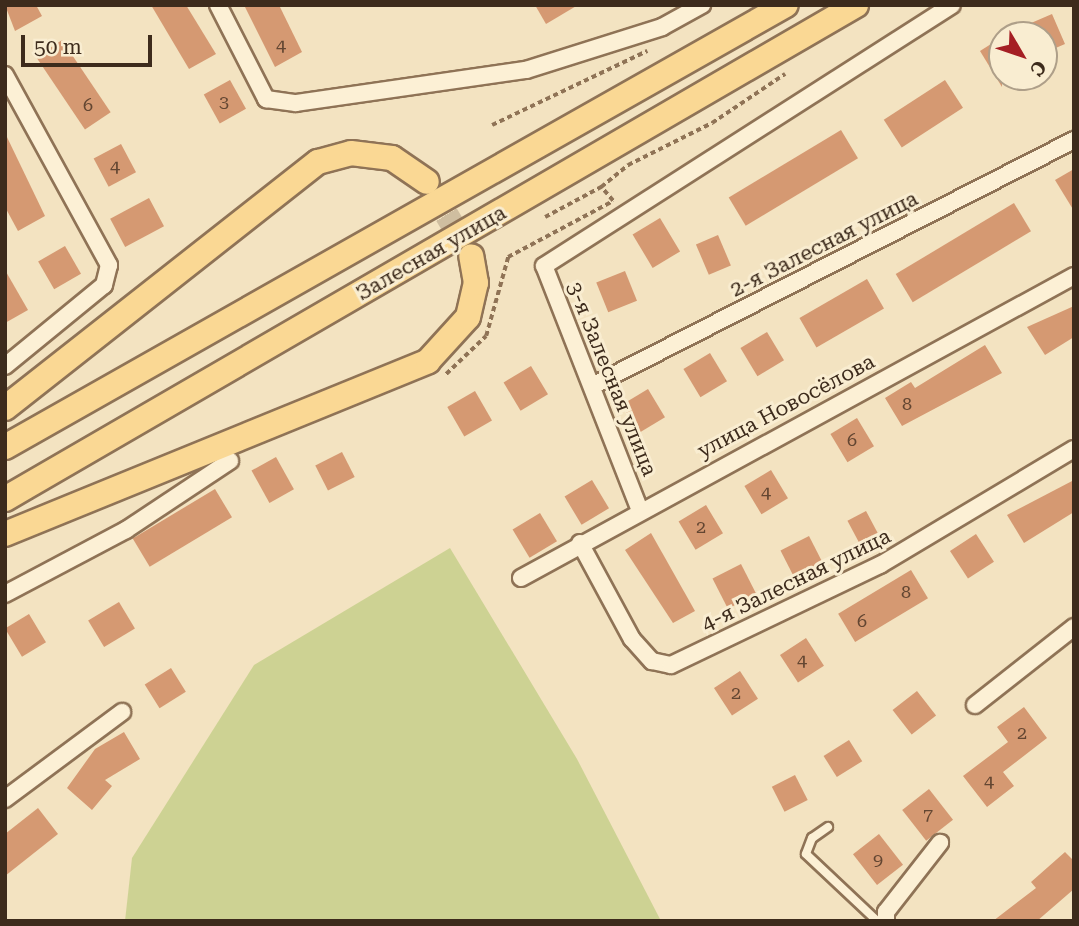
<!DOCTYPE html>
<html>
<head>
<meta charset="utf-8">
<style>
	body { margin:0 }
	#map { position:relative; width:1079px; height:926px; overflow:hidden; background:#f3e3c1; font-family:"Roboto Serif",serif }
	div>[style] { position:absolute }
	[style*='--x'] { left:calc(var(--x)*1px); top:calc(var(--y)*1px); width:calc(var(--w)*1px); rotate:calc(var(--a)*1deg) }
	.green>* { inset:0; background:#cdd293 }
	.building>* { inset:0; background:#d59972; transform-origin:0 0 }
	.primary-tunnel>* { height:24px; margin-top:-12px; transform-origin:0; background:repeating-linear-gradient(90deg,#cfbea0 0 24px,transparent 0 36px) }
	.path>* { height:3.5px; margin-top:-1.75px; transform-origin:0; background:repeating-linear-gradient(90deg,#8f7356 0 5px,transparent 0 8.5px) }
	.roads { filter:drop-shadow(2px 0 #8f7356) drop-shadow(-2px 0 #8f7356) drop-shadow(0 2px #8f7356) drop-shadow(0 -2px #8f7356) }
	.service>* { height:8px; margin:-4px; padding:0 4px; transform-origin:4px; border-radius:4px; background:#fcf0d5 }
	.minor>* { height:16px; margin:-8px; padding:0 8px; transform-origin:8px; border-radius:8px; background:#fcf0d5 }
	.primary>* { height:24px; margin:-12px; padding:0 12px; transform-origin:12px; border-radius:12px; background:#fad894 }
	span { translate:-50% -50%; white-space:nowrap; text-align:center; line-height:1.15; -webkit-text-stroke:6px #f9edd1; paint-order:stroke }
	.number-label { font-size:18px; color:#634632 }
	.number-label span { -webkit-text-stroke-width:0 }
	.street-label { font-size:21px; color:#3d2b1c }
	.frame { position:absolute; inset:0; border:7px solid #3d2b1c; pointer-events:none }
	.north { position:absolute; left:988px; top:21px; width:70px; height:70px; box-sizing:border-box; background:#f9edd1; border:2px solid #ae9f89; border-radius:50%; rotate:129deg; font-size:19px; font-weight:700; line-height:28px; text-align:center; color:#3d2b1c }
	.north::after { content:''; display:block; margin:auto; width:24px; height:32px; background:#a51f24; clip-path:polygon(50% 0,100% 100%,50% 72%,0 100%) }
	.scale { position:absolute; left:21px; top:35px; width:131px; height:32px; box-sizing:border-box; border:4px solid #3d2b1c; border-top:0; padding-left:9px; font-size:21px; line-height:24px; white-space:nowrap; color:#3d2b1c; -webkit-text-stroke:5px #f9edd1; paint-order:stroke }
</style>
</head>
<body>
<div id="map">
	<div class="green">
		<i style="clip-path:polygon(450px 548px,577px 759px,661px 921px,125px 921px,132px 858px,254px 665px)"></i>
	</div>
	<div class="building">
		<i style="clip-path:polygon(5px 5px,36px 5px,42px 16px,15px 31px)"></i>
		<i style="clip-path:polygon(151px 5px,186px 5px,216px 54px,189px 69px)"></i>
		<i style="clip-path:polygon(244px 5px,279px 5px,302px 52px,275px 67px)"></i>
		<i style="clip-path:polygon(535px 5px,578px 5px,546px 24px)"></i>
		<i style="clip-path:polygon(1052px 14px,1065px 44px,1044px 53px,1044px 35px,1003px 35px)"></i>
		<i style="clip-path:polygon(1002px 37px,1002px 87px,980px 51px)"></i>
		<i style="left:62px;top:40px;width:87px;height:31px;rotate:56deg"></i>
		<i style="left:230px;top:80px;width:33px;height:30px;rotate:61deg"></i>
		<i style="left:945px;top:80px;width:33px;height:73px;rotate:57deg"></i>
		<i style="left:841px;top:130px;width:33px;height:131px;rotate:59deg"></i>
		<i style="clip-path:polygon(5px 133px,45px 216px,18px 231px,5px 207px)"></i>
		<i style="left:121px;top:144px;width:32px;height:31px;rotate:62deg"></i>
		<i style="clip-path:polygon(1074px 169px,1074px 211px,1055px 180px)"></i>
		<i style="left:149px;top:198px;width:32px;height:44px;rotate:62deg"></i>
		<i style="left:1014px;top:203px;width:33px;height:138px;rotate:59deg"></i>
		<i style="left:660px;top:218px;width:39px;height:32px;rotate:59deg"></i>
		<i style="left:718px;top:235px;width:33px;height:24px;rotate:67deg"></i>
		<i style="left:65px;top:246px;width:32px;height:31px;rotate:60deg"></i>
		<i style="clip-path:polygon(5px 270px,28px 310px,5px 323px)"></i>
		<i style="left:625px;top:271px;width:32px;height:31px;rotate:68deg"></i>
		<i style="left:867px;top:279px;width:34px;height:78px;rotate:60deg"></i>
		<i style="clip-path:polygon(1074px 306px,1074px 337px,1045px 355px,1027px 327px)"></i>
		<i style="left:767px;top:332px;width:33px;height:31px;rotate:59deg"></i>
		<i style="clip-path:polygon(985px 345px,1002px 373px,902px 426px,885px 398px,911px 382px,915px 388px)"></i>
		<i style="left:710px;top:353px;width:33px;height:31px;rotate:59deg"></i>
		<i style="left:531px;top:366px;width:33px;height:32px;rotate:59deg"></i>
		<i style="left:648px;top:389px;width:33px;height:31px;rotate:59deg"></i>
		<i style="left:475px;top:391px;width:34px;height:32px;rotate:60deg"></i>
		<i style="left:857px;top:418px;width:33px;height:31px;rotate:59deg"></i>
		<i style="left:342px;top:452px;width:28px;height:30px;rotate:63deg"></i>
		<i style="left:276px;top:457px;width:37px;height:28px;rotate:61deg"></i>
		<i style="left:771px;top:470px;width:33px;height:31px;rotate:59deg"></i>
		<i style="left:592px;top:480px;width:33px;height:32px;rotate:59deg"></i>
		<i style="clip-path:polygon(1074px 480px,1074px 512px,1024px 543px,1007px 515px)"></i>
		<i style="left:215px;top:489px;width:33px;height:96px;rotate:59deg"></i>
		<i style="left:706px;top:505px;width:33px;height:32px;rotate:59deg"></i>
		<i style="left:866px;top:511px;width:30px;height:21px;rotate:62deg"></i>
		<i style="left:540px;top:513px;width:33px;height:32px;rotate:59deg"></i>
		<i style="clip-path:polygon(651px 533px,695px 611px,673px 623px,625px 550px)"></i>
		<i style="left:976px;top:534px;width:33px;height:31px;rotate:57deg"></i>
		<i style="left:809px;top:536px;width:34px;height:32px;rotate:63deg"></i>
		<i style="left:741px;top:564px;width:34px;height:32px;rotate:63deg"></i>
		<i style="left:911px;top:570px;width:33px;height:85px;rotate:59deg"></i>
		<i style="left:119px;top:602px;width:31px;height:36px;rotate:59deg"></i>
		<i style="left:29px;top:614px;width:33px;height:28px;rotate:59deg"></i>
		<i style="left:806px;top:638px;width:33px;height:31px;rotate:57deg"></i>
		<i style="left:171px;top:668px;width:28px;height:31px;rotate:58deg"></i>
		<i style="left:740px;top:671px;width:33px;height:31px;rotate:57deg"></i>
		<i style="left:917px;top:691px;width:31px;height:31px;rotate:52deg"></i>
		<i style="clip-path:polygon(1024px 707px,1047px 738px,1003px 772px,1014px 786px,987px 807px,963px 776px,1008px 742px,997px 727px)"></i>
		<i style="clip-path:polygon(124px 732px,140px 759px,105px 780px,112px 786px,92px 810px,67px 788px,95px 749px)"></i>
		<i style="left:849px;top:740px;width:25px;height:30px;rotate:58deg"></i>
		<i style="left:795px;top:775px;width:28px;height:26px;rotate:63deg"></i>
		<i style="left:929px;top:789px;width:39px;height:34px;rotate:52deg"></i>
		<i style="clip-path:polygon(38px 808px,58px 834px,5px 876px,5px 834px)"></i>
		<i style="left:879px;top:834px;width:39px;height:33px;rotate:52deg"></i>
		<i style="clip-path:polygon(1065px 852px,1074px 861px,1074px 889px,1037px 921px,993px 921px,1036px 888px,1031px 882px)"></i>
	</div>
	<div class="primary-tunnel">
		<i style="--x:428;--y:184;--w:79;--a:58.9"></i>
	</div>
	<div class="path">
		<i style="--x:492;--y:125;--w:172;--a:-25.5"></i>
		<i style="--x:545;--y:217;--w:64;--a:-28.2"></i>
		<i style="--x:446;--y:374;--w:55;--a:-43.5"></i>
		<i style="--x:486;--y:336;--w:82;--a:-74.4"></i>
		<i style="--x:508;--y:257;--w:119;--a:-28.1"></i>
		<i style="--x:613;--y:201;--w:18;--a:-131"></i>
		<i style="--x:601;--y:187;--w:35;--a:-39"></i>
		<i style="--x:628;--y:165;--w:94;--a:-26.6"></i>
		<i style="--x:712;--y:123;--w:88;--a:-33.9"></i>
	</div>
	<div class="roads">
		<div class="service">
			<i style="--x:828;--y:827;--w:19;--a:145"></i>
			<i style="--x:812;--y:838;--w:17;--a:111"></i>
			<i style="--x:806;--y:854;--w:98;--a:43.3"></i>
		</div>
		<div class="minor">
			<i style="--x:218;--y:5;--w:106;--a:62.9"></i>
			<i style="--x:266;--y:99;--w:30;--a:8"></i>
			<i style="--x:296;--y:103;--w:232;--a:-8.2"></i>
			<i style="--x:526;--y:70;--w:143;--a:-17.5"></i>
			<i style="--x:662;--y:27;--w:46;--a:-28.8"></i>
			<i style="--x:5;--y:75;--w:217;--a:61.3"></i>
			<i style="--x:109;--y:265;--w:21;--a:104"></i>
			<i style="--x:104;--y:285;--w:128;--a:140.7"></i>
			<i style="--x:594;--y:385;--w:539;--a:-27.04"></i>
			<i style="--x:639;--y:508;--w:260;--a:-111.4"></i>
			<i style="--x:544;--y:266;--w:484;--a:-32.6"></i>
			<i style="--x:580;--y:543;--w:109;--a:61.6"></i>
			<i style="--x:632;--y:639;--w:30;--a:48"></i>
			<i style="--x:652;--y:661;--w:19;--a:12"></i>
			<i style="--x:671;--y:665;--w:232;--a:-25.6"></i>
			<i style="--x:880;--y:565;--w:226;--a:-30.9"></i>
			<i style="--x:521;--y:578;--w:630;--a:-28.64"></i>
			<i style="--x:5;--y:594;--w:137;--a:-27.9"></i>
			<i style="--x:126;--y:530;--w:125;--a:-33.6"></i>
			<i style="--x:975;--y:705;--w:126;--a:-38.2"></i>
			<i style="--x:5;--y:799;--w:146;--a:-36.6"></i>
			<i style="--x:886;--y:921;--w:9;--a:-90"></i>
			<i style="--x:886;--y:912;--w:88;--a:-52"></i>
		</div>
		<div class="primary">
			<i style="--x:5;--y:408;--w:398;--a:-38.2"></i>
			<i style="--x:318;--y:162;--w:34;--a:-15"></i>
			<i style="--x:351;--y:153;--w:41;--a:7"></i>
			<i style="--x:392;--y:158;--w:42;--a:34.4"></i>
			<i style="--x:5;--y:447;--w:897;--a:-29.51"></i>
			<i style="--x:5;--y:499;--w:984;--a:-30.13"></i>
			<i style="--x:5;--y:534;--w:457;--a:-22.2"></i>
			<i style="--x:428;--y:361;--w:59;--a:-47.7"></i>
			<i style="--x:468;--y:317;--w:35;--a:-77"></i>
			<i style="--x:476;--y:283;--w:27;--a:-100"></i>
		</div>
	</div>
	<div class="number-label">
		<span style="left:281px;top:45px">4</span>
		<span style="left:224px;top:102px">3</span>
		<span style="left:88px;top:105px">6</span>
		<span style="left:115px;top:166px">4</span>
		<span style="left:907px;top:404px">8</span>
		<span style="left:852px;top:440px">6</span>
		<span style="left:766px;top:492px">4</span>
		<span style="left:701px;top:527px">2</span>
		<span style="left:906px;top:592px">8</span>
		<span style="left:862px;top:621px">6</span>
		<span style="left:802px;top:660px">4</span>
		<span style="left:736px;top:693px">2</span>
		<span style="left:1022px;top:733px">2</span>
		<span style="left:989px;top:781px">4</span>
		<span style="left:928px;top:815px">7</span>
		<span style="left:878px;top:860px">9</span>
	</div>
	<div class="street-label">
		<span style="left:824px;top:244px;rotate:-27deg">2-я Залесная улица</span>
		<span style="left:431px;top:253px;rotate:-30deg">Залесная улица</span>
		<span style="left:612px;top:379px;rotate:68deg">3-я Залесная улица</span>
		<span style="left:786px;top:406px;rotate:-28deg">улица Новосёлова</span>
		<span style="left:796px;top:580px;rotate:-26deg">4-я Залесная улица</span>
	</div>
	<div class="frame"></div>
	<div class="north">С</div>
	<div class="scale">50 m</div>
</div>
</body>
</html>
